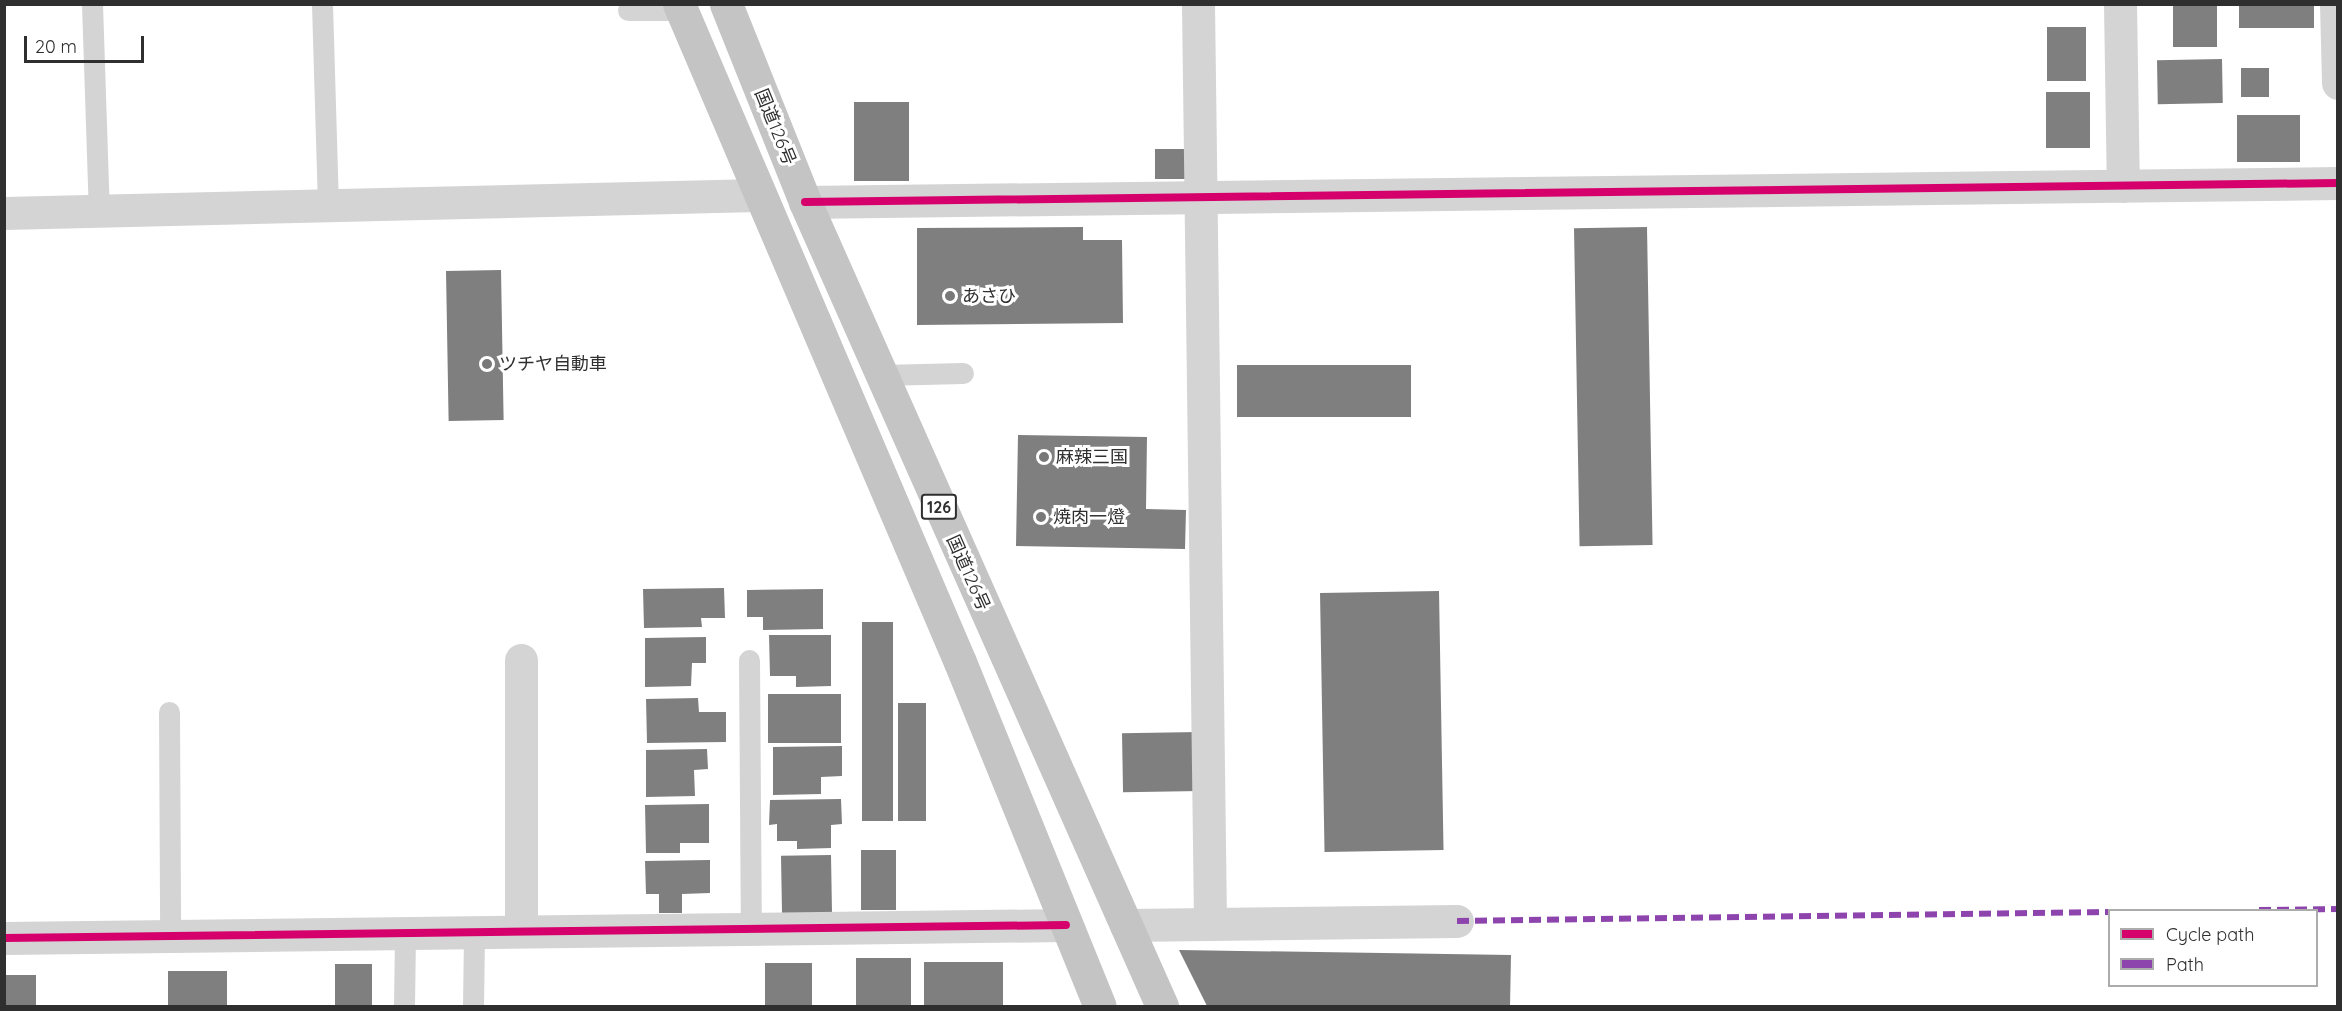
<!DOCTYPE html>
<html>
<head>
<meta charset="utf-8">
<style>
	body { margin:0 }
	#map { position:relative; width:2342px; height:1011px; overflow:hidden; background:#fff; font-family:Quicksand,"Noto Sans JP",sans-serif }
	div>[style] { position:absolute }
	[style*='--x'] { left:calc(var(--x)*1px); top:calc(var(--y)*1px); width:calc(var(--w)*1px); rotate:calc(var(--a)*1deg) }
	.building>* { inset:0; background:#7f7f7f; transform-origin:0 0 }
	.service>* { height:21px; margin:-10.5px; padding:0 10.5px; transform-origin:10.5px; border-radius:10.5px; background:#d4d4d4 }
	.minor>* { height:33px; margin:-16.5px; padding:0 16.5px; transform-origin:16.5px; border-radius:16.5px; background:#d4d4d4 }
	.trunk>* { height:33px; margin:-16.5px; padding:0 16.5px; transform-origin:16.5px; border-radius:16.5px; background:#c4c4c4 }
	.quiet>* { height:6px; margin-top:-3px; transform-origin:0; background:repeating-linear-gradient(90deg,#8e44ad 0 12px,transparent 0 18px) }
	.cycleway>* { height:8px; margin:-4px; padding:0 4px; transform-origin:4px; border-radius:4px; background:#d6006c }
	.dots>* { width:16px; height:16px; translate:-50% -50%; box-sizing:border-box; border:3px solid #fff; border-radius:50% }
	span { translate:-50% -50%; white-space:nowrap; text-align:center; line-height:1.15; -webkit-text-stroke:6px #fff; paint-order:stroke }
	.shield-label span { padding:2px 4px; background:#fff; border:2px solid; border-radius:4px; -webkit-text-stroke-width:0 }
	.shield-label { font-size:16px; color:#2f2f2f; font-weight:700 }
	.street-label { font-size:18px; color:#2f2f2f }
	.poi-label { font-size:18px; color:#2f2f2f }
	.left { translate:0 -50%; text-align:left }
	.frame { position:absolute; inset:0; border:6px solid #2f2f2f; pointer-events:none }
	.legend { position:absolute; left:2108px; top:909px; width:210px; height:78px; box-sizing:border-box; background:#fff; border:2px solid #acacac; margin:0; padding:8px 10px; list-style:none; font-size:18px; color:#2f2f2f }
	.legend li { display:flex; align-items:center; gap:12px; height:30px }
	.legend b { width:30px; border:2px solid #acacac }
	.scale { position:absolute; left:24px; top:36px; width:120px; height:27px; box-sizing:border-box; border:3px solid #2f2f2f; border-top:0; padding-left:8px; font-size:18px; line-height:21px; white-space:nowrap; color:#2f2f2f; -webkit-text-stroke:4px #fff; paint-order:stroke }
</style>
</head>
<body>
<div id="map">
	<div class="building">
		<i style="left:2173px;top:4px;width:44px;height:43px"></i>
		<i style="left:2239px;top:4px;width:75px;height:24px"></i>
		<i style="left:2086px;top:27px;width:54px;height:39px;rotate:90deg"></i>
		<i style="left:2222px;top:59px;width:44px;height:65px;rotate:89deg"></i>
		<i style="left:2241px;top:68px;width:28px;height:29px"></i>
		<i style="left:2090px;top:92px;width:56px;height:44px;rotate:90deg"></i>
		<i style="left:909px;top:102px;width:79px;height:55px;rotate:90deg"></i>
		<i style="left:2300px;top:115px;width:47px;height:63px;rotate:90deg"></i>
		<i style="left:1155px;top:149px;width:32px;height:30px"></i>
		<i style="clip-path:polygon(1083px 227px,1083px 240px,1122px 240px,1123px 323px,917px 325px,917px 228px)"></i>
		<i style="left:1647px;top:227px;width:318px;height:73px;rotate:89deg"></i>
		<i style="left:501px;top:270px;width:150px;height:55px;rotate:89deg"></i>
		<i style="left:1237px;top:365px;width:174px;height:52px"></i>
		<i style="clip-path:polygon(1018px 435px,1147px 437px,1146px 509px,1186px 510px,1185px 549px,1016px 546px)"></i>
		<i style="clip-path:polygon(724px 588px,725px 618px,701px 618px,702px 627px,644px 628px,643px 589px)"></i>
		<i style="clip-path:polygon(823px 589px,823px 629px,763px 630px,763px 617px,747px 617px,747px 590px)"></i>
		<i style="left:1439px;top:591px;width:259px;height:119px;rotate:89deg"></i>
		<i style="left:862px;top:622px;width:31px;height:199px"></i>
		<i style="clip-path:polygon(769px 635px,831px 635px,831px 686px,796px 687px,796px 676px,770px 676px)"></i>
		<i style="clip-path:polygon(706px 637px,706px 663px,692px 663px,691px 686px,645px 687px,645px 638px)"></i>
		<i style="left:841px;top:694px;width:49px;height:73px;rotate:90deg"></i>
		<i style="clip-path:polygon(698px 698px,699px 712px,726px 712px,726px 742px,647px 743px,646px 699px)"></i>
		<i style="left:898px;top:703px;width:28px;height:118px"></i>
		<i style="left:1199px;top:732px;width:59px;height:77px;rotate:89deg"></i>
		<i style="clip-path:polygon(842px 746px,842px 776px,821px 777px,821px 794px,773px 795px,773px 747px)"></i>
		<i style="clip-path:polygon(707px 749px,708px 769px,694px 770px,695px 796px,646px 797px,646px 750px)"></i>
		<i style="clip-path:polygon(841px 799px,842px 824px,831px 825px,831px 848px,797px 849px,797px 841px,777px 841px,777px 824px,769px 825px,770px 800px)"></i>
		<i style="clip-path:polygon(709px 804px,709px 843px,680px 843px,680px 853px,646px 853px,645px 805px)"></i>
		<i style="left:861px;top:850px;width:35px;height:60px"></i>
		<i style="left:831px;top:855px;width:59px;height:50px;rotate:89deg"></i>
		<i style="clip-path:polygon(710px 860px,710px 893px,682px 894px,682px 913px,659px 913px,659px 894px,646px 894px,645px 861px)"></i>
		<i style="clip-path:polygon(1179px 950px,1511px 955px,1510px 1006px,1207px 1006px)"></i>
		<i style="left:911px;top:958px;width:48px;height:55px;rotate:90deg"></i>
		<i style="left:1003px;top:962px;width:44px;height:79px;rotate:90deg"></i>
		<i style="left:765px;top:963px;width:47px;height:43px"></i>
		<i style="left:335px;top:964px;width:37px;height:42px"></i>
		<i style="left:227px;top:971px;width:35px;height:59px;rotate:90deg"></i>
		<i style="left:4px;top:975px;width:32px;height:31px"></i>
	</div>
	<div class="service">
		<i style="--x:92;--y:4;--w:208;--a:88.1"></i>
		<i style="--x:322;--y:4;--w:202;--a:88.3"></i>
		<i style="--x:628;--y:10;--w:53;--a:0"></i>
		<i style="--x:881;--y:375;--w:82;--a:-1.4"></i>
		<i style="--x:749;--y:660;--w:268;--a:89.6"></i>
		<i style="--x:169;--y:712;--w:224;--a:89.7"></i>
		<i style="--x:404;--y:1006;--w:74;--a:-89.2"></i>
		<i style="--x:473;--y:1006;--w:75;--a:-89.2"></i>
	</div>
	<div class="minor">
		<i style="--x:1198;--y:4;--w:920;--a:89.25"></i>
		<i style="--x:2120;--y:4;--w:182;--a:89.1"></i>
		<i style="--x:2336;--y:4;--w:79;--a:88.5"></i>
		<i style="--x:805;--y:202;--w:1533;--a:-0.71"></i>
		<i style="--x:4;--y:213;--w:754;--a:-1.37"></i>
		<i style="--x:521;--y:660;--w:270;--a:90"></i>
		<i style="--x:1126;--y:925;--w:331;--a:-0.7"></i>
		<i style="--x:4;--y:938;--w:1062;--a:-0.7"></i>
	</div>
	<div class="trunk">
		<i style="--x:679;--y:4;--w:715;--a:66.88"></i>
		<i style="--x:960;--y:662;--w:371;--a:67.9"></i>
		<i style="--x:726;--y:4;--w:213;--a:68.2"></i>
		<i style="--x:805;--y:202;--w:880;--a:66.06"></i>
	</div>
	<div class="quiet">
		<i style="--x:2259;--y:910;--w:79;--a:-0.7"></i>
		<i style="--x:1457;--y:921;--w:653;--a:-0.79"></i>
	</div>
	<div class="cycleway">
		<i style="--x:805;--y:202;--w:1533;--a:-0.71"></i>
		<i style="--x:4;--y:938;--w:1062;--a:-0.7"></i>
	</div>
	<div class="dots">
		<i style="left:950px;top:296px;background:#787878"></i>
		<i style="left:487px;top:364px;background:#787878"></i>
		<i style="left:1044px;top:457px;background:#787878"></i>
		<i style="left:1041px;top:517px;background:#787878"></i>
	</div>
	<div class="shield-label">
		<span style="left:939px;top:507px">126</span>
	</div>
	<div class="street-label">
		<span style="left:775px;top:127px;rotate:68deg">国道126号</span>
		<span style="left:968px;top:573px;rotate:66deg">国道126号</span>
	</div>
	<div class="poi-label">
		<span class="left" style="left:962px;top:296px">あさひ</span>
		<span class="left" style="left:499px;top:364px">ツチヤ自動車</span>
		<span class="left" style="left:1056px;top:457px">麻辣三国</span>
		<span class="left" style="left:1053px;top:517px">焼肉一燈</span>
	</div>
	<div class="frame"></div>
	<ul class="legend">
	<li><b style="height:8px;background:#d6006c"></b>Cycle path</li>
	<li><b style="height:8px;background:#8e44ad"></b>Path</li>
	</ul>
	<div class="scale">20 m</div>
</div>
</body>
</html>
